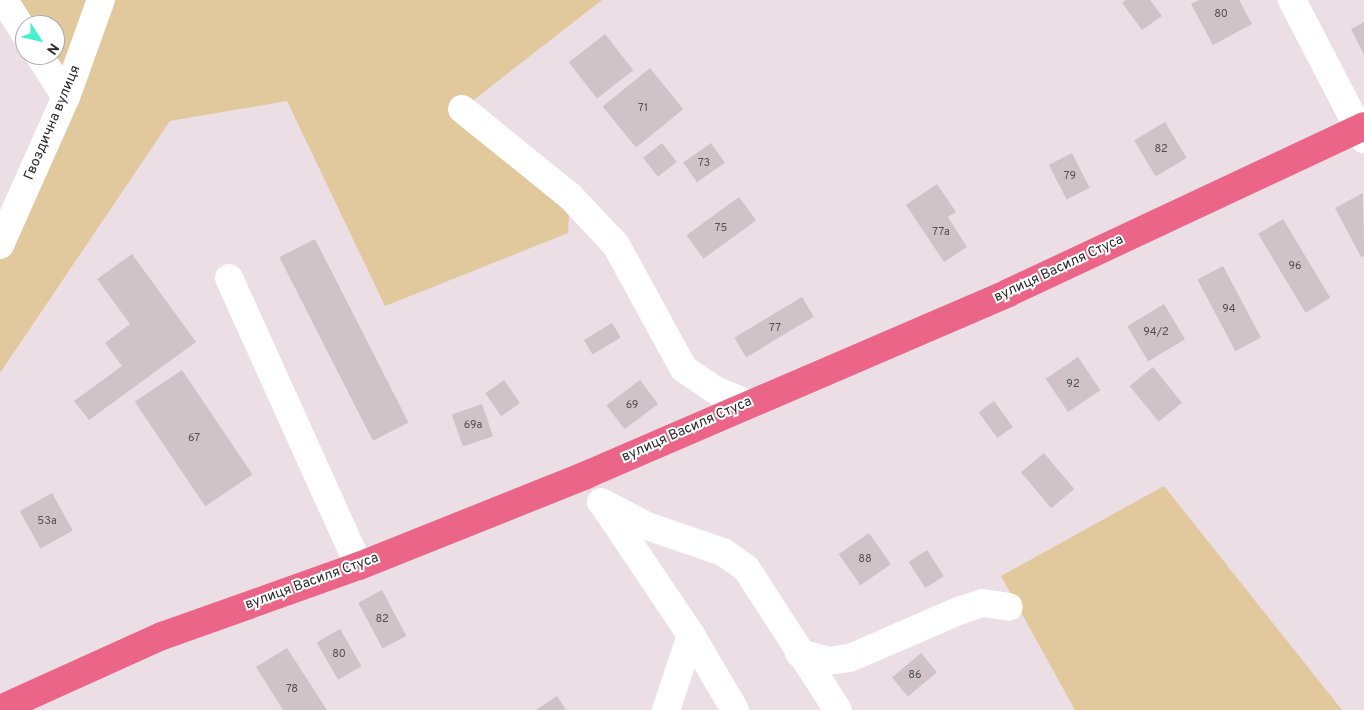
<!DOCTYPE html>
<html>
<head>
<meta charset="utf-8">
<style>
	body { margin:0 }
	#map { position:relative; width:1364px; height:710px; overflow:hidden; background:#ecdee5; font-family:Overpass,sans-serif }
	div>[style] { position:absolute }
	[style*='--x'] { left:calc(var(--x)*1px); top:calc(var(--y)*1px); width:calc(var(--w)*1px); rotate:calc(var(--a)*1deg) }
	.green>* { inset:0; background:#e1c89d }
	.building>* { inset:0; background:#cfc3c8; transform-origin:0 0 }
	.minor>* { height:28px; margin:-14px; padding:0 14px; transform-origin:14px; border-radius:14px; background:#fff }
	.major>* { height:28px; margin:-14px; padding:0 14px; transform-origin:14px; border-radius:14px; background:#eb6588 }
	span { translate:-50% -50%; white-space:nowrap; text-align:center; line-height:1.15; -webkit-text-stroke:4px #fff; paint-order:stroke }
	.number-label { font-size:11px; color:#545152 }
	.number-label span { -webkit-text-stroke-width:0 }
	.street-label { font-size:14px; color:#2b2b2b }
	.north { position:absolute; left:15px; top:15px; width:50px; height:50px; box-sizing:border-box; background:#fff; border:1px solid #aaa; border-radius:50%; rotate:125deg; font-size:14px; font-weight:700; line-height:20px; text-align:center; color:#2b2b2b }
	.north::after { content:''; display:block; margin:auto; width:18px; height:22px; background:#46f2cd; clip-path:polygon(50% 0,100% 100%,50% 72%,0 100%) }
</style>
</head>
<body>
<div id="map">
	<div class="green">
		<i style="clip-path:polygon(4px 0,602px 0,462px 109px,570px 196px,568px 233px,385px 306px,287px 101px,170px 121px,0 373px,0 245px,66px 97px,55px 55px,55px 25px,25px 25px)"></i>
		<i style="clip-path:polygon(1164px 486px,1342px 710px,1075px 710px,1001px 576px)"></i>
	</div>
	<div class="building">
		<i style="clip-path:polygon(1126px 0,1150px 0,1162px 16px,1142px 30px,1122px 3px)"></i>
		<i style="clip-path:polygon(1199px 0,1239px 0,1252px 24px,1213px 45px,1191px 4px)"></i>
		<i style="clip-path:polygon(1364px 22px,1364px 55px,1351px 29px)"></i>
		<i style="left:605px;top:34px;width:46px;height:46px;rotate:52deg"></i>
		<i style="left:650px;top:68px;width:53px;height:61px;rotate:51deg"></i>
		<i style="left:1165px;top:122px;width:42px;height:36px;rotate:59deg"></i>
		<i style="left:662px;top:143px;width:24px;height:24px;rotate:52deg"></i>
		<i style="left:711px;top:143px;width:24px;height:34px;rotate:55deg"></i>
		<i style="left:1072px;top:153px;width:39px;height:26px;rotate:63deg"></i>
		<i style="clip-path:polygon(937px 184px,956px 212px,948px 217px,967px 247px,944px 262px,906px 205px)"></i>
		<i style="clip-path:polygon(1363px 193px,1364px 256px,1361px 257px,1335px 208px)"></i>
		<i style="left:739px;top:197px;width:29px;height:65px;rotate:54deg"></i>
		<i style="left:1283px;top:219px;width:92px;height:29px;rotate:59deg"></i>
		<i style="left:315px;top:239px;width:206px;height:40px;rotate:63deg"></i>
		<i style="clip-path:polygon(132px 254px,196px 342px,89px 420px,74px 401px,122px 366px,105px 343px,130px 324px,97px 279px)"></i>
		<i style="left:1223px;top:266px;width:81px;height:29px;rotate:62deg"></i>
		<i style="left:802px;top:297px;width:23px;height:79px;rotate:59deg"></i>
		<i style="left:1164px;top:304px;width:41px;height:43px;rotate:59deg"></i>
		<i style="left:612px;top:323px;width:17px;height:33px;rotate:59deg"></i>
		<i style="left:1078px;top:357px;width:40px;height:39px;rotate:56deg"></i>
		<i style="left:1153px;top:367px;width:46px;height:30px;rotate:51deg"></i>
		<i style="left:182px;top:370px;width:126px;height:57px;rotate:56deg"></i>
		<i style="left:504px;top:380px;width:28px;height:23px;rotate:55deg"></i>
		<i style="left:640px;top:380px;width:30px;height:42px;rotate:53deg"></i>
		<i style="left:994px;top:401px;width:32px;height:19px;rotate:54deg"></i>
		<i style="left:482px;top:404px;width:34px;height:32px;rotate:71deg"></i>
		<i style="left:1044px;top:453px;width:47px;height:30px;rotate:50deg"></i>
		<i style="left:52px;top:493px;width:43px;height:37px;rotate:61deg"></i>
		<i style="left:869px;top:533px;width:38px;height:37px;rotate:55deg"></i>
		<i style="left:927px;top:550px;width:31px;height:22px;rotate:57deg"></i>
		<i style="left:382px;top:590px;width:52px;height:27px;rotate:62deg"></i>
		<i style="left:340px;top:629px;width:43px;height:27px;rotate:60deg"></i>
		<i style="clip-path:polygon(287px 648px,327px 710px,283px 710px,256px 667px)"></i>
		<i style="left:921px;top:653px;width:25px;height:38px;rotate:50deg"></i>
		<i style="clip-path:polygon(557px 696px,566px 710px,536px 710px)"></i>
	</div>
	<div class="minor">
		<i style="--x:4;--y:0;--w:39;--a:58"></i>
		<i style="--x:1292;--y:0;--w:157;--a:62.6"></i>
		<i style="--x:39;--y:55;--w:50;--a:57.3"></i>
		<i style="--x:462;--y:109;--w:139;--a:38.9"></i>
		<i style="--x:570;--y:196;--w:67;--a:46.8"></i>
		<i style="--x:616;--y:245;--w:141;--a:61.3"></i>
		<i style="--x:684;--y:369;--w:40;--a:34"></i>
		<i style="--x:717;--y:391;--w:32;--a:22"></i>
		<i style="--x:0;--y:245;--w:162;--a:-66"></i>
		<i style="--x:66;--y:97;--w:103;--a:-70.2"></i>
		<i style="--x:229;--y:278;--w:316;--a:65.7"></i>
		<i style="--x:601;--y:502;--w:52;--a:27.6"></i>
		<i style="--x:647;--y:526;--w:80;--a:18.9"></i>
		<i style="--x:723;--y:552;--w:28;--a:35"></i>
		<i style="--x:746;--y:568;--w:169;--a:57.1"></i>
		<i style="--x:603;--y:504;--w:158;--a:56.1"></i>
		<i style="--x:691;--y:635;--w:79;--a:108.4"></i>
		<i style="--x:691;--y:635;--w:87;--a:59.6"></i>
		<i style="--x:799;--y:653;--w:30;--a:15"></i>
		<i style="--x:828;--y:661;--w:22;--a:-8"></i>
		<i style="--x:850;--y:658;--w:121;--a:-23.4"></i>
		<i style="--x:961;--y:610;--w:22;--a:-18"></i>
		<i style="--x:982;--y:603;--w:27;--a:8"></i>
	</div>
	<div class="major">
		<i style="--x:0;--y:709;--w:178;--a:-24.3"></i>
		<i style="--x:162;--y:636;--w:209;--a:-19.6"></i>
		<i style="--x:359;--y:566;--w:245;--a:-21.8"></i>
		<i style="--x:586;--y:475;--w:460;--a:-23.3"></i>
		<i style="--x:1008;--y:293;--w:393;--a:-25.1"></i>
	</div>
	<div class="number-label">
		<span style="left:1221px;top:14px">80</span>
		<span style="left:643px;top:108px">71</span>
		<span style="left:1161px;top:149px">82</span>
		<span style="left:704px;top:163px">73</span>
		<span style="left:1070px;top:176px">79</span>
		<span style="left:721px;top:228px">75</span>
		<span style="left:941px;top:232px">77а</span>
		<span style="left:1295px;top:266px">96</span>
		<span style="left:1229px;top:309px">94</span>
		<span style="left:775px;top:328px">77</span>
		<span style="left:1156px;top:332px">94/2</span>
		<span style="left:1073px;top:384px">92</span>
		<span style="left:632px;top:405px">69</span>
		<span style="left:473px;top:425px">69а</span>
		<span style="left:194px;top:438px">67</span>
		<span style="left:47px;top:521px">53а</span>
		<span style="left:865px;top:559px">88</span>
		<span style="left:382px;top:619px">82</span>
		<span style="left:339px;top:654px">80</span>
		<span style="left:915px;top:675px">86</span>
		<span style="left:292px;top:689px">78</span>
	</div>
	<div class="street-label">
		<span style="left:53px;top:123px;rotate:-67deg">Гвоздична вулиця</span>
		<span style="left:1059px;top:269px;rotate:-25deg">вулиця Василя Стуса</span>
		<span style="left:687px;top:430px;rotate:-24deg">вулиця Василя Стуса</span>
		<span style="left:312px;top:582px;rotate:-20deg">вулиця Василя Стуса</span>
	</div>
	<div class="north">N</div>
</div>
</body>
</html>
